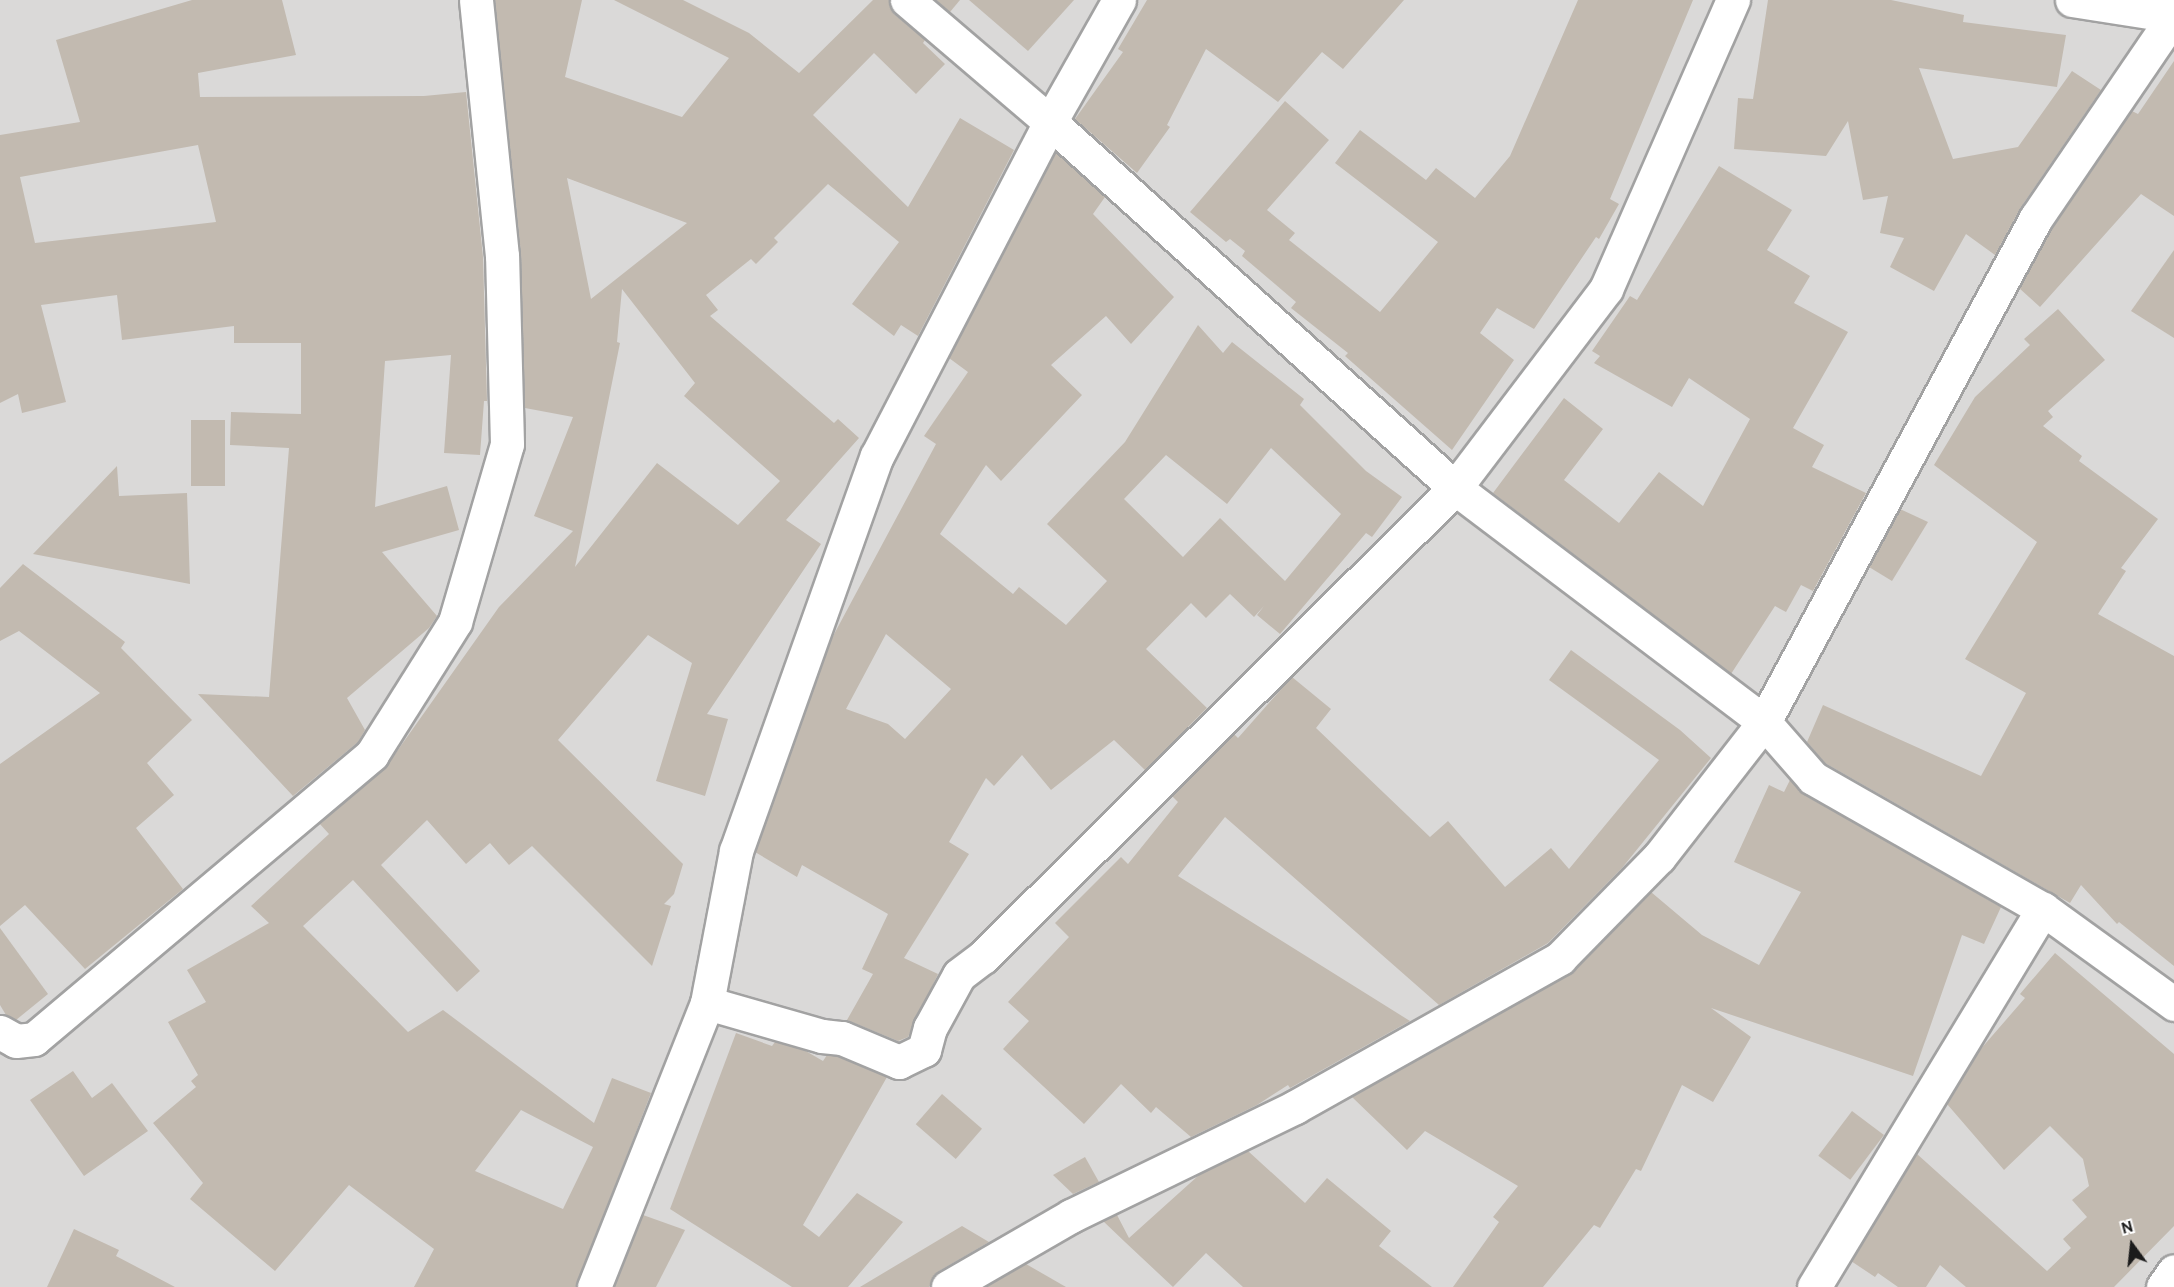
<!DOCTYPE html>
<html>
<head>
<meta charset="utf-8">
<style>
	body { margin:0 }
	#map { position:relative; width:2174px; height:1287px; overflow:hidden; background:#edebe1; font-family:Cabin,sans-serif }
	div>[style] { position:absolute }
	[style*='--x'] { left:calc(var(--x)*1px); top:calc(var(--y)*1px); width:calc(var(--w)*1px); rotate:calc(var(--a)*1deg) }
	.residential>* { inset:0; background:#dad9d8; transform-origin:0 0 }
	.building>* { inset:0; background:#c2bab0; transform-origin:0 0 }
	.roads { filter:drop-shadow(2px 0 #a2a2a2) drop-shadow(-2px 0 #a2a2a2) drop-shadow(0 2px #a2a2a2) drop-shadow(0 -2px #a2a2a2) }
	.minor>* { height:33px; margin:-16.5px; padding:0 16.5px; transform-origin:16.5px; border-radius:16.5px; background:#fff }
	span { translate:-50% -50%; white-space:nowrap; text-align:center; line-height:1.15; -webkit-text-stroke:4.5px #fff; paint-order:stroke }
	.north { position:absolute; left:2102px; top:1215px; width:60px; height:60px; -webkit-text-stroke:4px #fff; paint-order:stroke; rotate:345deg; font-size:16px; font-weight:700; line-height:24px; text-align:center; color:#1b1b1b }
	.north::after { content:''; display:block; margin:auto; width:21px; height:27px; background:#1b1b1b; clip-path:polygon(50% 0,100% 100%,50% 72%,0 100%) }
</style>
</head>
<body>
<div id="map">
	<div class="residential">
		<i style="left:0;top:0;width:2174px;height:1287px"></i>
	</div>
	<div class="building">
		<i style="clip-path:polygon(evenodd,192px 0,282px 0,296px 55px,198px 73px,200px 97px,424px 96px,466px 92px,483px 257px,487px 401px,484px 401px,480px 455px,444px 453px,451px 355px,385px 361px,375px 507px,447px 486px,459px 530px,382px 552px,437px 616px,429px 628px,347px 698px,365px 730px,358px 742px,293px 796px,198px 694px,269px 697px,289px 448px,230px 445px,231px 412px,301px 414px,301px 343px,234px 343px,234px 326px,122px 340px,117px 295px,41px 305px,66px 402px,22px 413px,18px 394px,0 403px,0 135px,80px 122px,56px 40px,192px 0,198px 145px,216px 222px,35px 243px,20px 177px,198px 145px)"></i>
		<i style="clip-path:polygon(evenodd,495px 0,582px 0,565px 77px,682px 117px,729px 58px,614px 0,683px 0,749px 33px,799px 73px,873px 0,889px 0,894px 14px,925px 40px,923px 43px,945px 64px,916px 94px,874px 53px,813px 115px,908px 207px,960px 118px,1014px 150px,918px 336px,901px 325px,894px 336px,852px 304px,899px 242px,828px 184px,774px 238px,778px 242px,756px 264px,751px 259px,706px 295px,718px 310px,710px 316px,834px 423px,838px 419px,859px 438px,786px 520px,821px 544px,707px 714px,728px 719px,705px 796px,656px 781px,692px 663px,648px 635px,558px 740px,683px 864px,674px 894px,664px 904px,671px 906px,652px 966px,532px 846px,509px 865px,490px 843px,466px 864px,427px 820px,381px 865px,480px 971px,457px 992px,353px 880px,303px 926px,408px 1032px,443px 1010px,594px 1123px,612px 1078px,651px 1093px,576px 1287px,414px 1287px,434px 1249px,349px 1185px,275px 1271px,190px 1199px,203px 1183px,153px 1123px,196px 1087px,191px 1081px,198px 1075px,168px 1022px,206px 1002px,187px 970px,269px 923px,251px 906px,329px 834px,319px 823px,388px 764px,499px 607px,573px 531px,534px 516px,573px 417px,525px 408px,521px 254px,495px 0,567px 178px,687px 223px,591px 299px,567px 178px,495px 0,622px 289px,695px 383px,684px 396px,780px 481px,738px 525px,657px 463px,575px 567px,620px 343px,617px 342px,622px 289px,495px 0,521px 1110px,593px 1147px,563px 1209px,475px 1171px,521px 1110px)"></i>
		<i style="clip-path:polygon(936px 0,960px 0,950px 12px)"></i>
		<i style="clip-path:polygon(969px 0,1074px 0,1028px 51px)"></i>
		<i style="clip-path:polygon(1147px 0,1404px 0,1343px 69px,1322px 52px,1278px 102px,1206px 49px,1167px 125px,1170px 127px,1137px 173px,1075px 119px,1123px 52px,1118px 49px)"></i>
		<i style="clip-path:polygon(1578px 0,1693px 0,1610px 199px,1619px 204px,1599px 239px,1596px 237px,1534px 329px,1497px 308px,1480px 333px,1514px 360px,1452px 450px,1345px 356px,1348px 353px,1291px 308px,1296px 302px,1242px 256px,1245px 251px,1230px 239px,1226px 242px,1190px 212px,1285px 101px,1329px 140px,1267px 210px,1295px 233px,1289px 240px,1380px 312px,1438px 242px,1335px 163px,1360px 130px,1426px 180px,1436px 168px,1475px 198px,1510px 156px)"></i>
		<i style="clip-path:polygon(1768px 0,1891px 0,1964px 15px,1963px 22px,2066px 35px,2057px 87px,1919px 68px,1953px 159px,2018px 147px,2072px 71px,2101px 90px,2021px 207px,1995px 255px,1966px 234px,1934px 291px,1890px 267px,1904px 238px,1880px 233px,1888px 196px,1863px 200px,1848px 121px,1826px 156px,1734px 149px,1738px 98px,1753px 99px)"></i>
		<i style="clip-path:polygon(2174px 61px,2174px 216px,2141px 194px,2040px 307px,2019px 288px,2052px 228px,2132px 111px,2138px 114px)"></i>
		<i style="clip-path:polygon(evenodd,1055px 152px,1105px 197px,1093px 214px,1174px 297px,1131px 344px,1106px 316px,1051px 365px,1082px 395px,1001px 481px,986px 465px,940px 534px,1013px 594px,1019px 587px,1066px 625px,1107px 581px,1047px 524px,1125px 442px,1198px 325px,1223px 353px,1232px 342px,1304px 399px,1300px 405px,1366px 471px,1402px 497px,1372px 537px,1366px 533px,1280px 634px,1257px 615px,1264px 606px,1254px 617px,1230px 594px,1206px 618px,1191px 603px,1146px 649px,1207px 708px,1145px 770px,1114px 740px,1051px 790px,1022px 755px,994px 786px,986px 778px,949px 842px,969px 854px,904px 958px,938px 974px,908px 1037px,898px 1041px,847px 1020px,873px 974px,862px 969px,888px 914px,802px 865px,797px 877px,755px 852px,832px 638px,936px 444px,924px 436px,968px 372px,949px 358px,1055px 152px,1271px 448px,1341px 514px,1285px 581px,1220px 518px,1183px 557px,1124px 499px,1166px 455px,1227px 504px,1271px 448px,1055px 152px,886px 634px,951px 689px,905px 739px,888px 724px,846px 709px,886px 634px)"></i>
		<i style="clip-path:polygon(1719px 166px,1792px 210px,1767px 250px,1810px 276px,1794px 303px,1848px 332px,1793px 428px,1824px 445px,1812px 467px,1866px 493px,1813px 591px,1801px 585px,1786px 612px,1775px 606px,1731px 674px,1493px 493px,1564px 398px,1603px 429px,1564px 480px,1619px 523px,1659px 472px,1703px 506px,1750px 419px,1689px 378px,1672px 407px,1594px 363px,1600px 356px,1592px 351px,1630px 296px,1637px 300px)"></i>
		<i style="clip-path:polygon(2174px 250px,2174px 338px,2131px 311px)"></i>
		<i style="clip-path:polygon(2058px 309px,2105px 360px,2048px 411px,2053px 417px,2043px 426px,2082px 456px,2079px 461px,2158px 519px,2121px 568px,2126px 571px,2098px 614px,2174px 656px,2174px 966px,2119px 922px,2117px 924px,2081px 885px,2070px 903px,1825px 763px,1807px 742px,1823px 705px,1981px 776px,2026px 693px,1965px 659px,2037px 542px,1934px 465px,1975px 397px,2030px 345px,2024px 339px)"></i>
		<i style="left:191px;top:420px;width:34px;height:66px"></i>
		<i style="clip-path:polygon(117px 466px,119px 496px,187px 493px,190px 584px,33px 554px)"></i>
		<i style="clip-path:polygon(1900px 509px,1928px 522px,1892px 581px,1869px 567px)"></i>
		<i style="clip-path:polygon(23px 564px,125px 642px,121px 648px,192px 720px,147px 763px,174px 795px,136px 828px,183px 889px,85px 969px,25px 905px,0 926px,0 764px,100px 693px,19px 631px,0 641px,0 588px)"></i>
		<i style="clip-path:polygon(1571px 650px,1680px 730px,1711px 758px,1622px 868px,1548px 943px,1439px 1005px,1225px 817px,1178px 876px,1410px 1021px,1290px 1088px,1288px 1085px,1257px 1105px,1191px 1137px,1156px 1107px,1151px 1113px,1121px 1084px,1084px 1124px,1003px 1049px,1029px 1021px,1008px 1002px,1069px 937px,1055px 923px,1121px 857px,1128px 864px,1178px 802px,1172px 796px,1234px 734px,1238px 738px,1292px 677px,1331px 709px,1316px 728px,1430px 837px,1448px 821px,1505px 887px,1551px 848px,1569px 869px,1659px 760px,1549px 680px)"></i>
		<i style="clip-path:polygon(1790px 780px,1804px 794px,2001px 907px,1984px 944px,1962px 935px,1913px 1076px,1711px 1008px,1751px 1037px,1713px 1102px,1682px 1085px,1641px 1171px,1636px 1169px,1600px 1228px,1594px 1225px,1543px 1287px,1453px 1287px,1499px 1222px,1493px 1217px,1518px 1186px,1425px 1131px,1407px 1150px,1352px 1097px,1569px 974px,1651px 892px,1702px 935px,1759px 965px,1801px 892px,1734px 862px,1769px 785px,1784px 792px)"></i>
		<i style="clip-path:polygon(0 928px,48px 994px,16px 1020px,6px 1015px,0 1005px)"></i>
		<i style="clip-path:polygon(2055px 953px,2174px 1054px,2174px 1226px,2114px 1287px,1966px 1287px,1940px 1265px,1926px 1287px,1898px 1287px,1878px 1273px,1875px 1277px,1851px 1261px,1917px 1154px,2047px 1271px,2071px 1248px,2063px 1239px,2087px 1217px,2072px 1200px,2089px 1186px,2083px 1159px,2050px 1126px,2004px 1170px,1947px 1104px,1979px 1051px,2025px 998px,2020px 994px)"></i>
		<i style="clip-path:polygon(736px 1033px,772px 1046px,775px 1042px,804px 1050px,823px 1061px,827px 1055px,837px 1056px,887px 1077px,803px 1225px,819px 1237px,857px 1193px,903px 1222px,848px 1287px,792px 1287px,670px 1209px)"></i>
		<i style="clip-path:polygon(73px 1071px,92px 1098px,112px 1083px,148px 1131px,84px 1176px,30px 1100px)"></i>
		<i style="left:942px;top:1094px;width:53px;height:40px;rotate:41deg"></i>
		<i style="left:1852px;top:1111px;width:40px;height:56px;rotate:37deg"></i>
		<i style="clip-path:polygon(1248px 1151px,1305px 1203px,1327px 1178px,1391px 1231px,1379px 1246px,1432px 1287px,1243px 1287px,1206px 1253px,1173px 1287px,1125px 1242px,1127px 1240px,1125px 1242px,1103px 1221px,1117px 1215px,1129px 1238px,1199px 1175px)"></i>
		<i style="clip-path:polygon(1085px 1157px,1099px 1182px,1073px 1194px,1053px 1175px)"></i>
		<i style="clip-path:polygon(643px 1215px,685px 1230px,656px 1287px,614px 1287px)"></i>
		<i style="clip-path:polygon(962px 1226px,989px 1242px,939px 1271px,929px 1287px,860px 1287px)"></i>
		<i style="clip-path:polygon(74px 1229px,119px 1250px,116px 1256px,175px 1287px,47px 1287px)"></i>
		<i style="clip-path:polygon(1026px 1264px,1066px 1287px,986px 1287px)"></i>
	</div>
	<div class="roads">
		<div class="minor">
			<i style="--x:907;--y:0;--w:188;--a:40.5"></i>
			<i style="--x:1050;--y:122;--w:546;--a:42.1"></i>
			<i style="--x:1455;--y:488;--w:388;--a:37.1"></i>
			<i style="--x:1764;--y:722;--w:74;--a:48.8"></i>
			<i style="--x:1813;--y:778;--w:265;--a:29.7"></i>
			<i style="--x:2043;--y:909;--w:162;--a:35.9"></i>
			<i style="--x:2072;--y:0;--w:103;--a:8.9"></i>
			<i style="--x:707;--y:1003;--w:120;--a:16"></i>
			<i style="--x:822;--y:1036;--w:20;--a:6"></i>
			<i style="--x:842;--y:1038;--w:62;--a:22.8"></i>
			<i style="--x:899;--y:1062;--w:28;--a:-26"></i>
			<i style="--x:924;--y:1050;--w:23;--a:-75"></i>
			<i style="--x:930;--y:1028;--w:60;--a:-61.3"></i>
			<i style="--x:959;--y:975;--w:30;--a:-37"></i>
			<i style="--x:983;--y:957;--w:665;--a:-44.82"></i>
			<i style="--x:1455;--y:488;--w:250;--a:-52.8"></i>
			<i style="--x:1606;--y:289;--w:316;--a:-66.3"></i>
			<i style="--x:0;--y:1032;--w:18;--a:29"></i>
			<i style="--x:16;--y:1041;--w:18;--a:-6"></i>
			<i style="--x:34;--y:1039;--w:442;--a:-40.1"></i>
			<i style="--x:372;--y:754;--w:156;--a:-57.8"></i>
			<i style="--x:455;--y:622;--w:185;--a:-73.7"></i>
			<i style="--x:507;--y:444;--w:188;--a:-91.5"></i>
			<i style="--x:502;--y:256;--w:257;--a:-95.8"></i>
			<i style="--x:594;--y:1287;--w:306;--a:-68.3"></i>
			<i style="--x:707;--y:1003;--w:155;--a:-79.2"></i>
			<i style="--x:736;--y:851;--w:419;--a:-70.4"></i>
			<i style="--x:877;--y:456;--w:376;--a:-62.6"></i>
			<i style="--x:1050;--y:122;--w:140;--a:-60.5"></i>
			<i style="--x:948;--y:1287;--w:142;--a:-30"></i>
			<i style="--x:1071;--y:1216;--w:249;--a:-25.9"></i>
			<i style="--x:1295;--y:1107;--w:304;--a:-29.3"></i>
			<i style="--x:1560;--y:958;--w:141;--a:-45.6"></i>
			<i style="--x:1659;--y:857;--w:171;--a:-52.1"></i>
			<i style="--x:1764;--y:722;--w:573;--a:-61.65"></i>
			<i style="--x:2036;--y:218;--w:245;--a:-55.7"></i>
			<i style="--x:1814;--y:1287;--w:442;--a:-58.8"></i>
			<i style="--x:2163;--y:1287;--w:19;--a:-55"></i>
		</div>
	</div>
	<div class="north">N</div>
</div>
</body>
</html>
